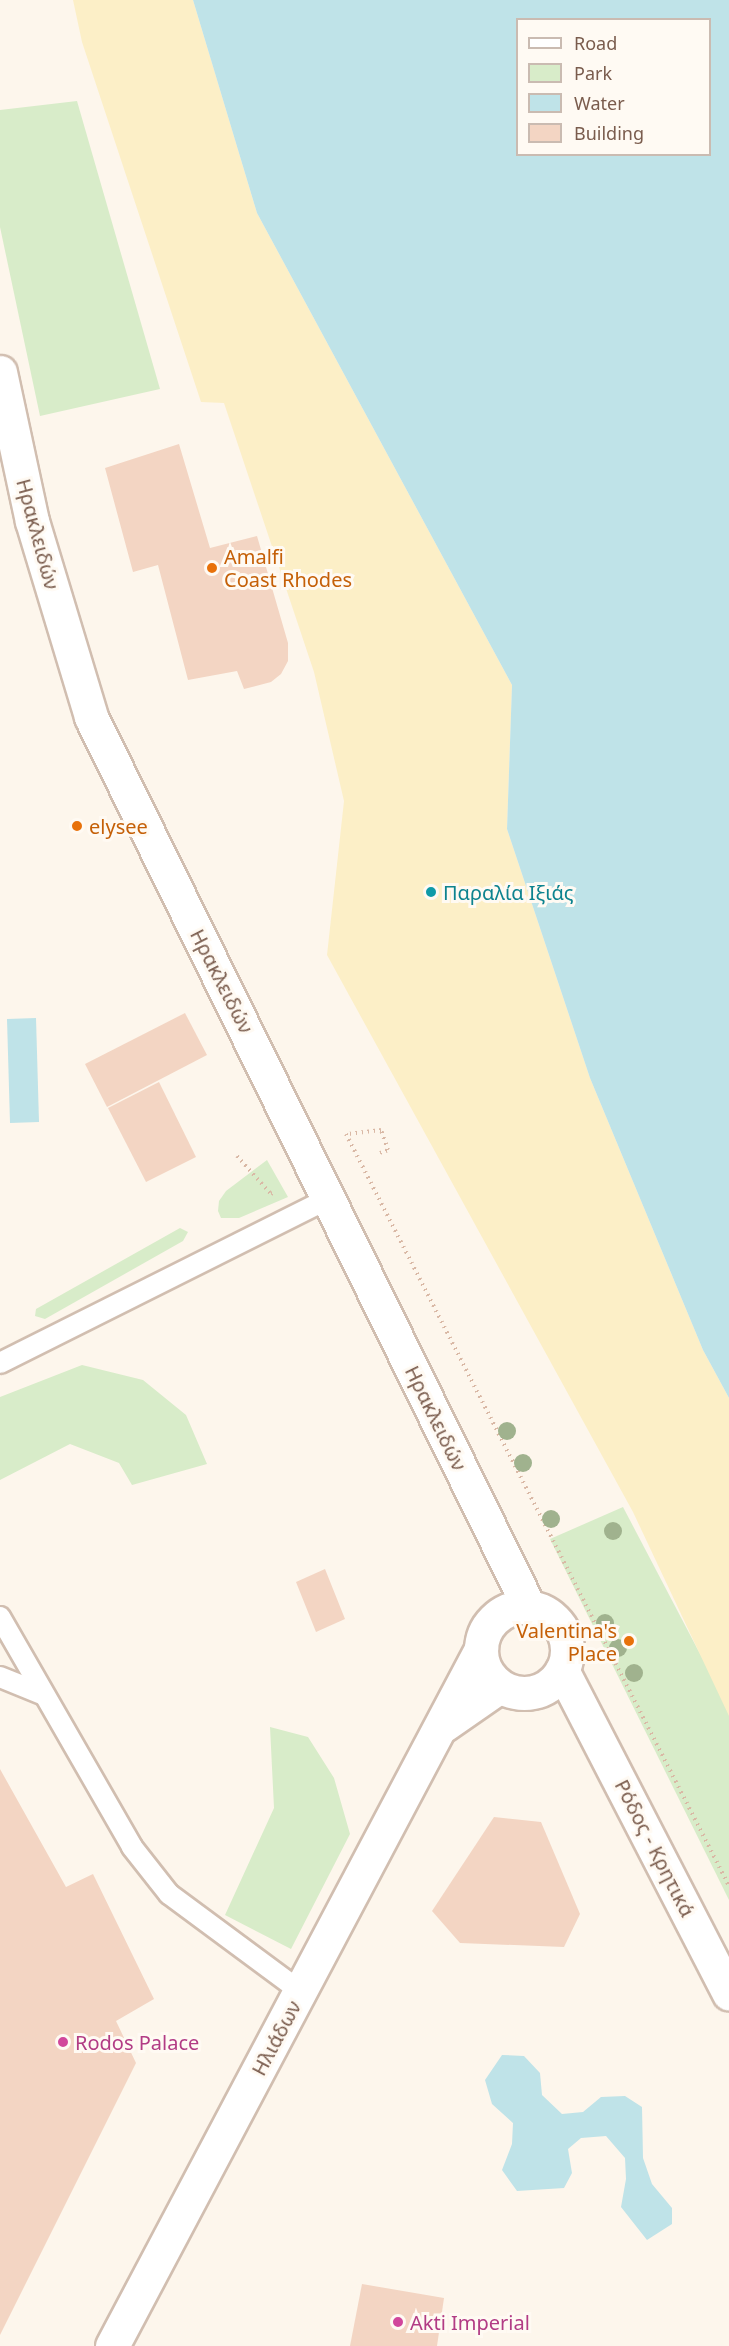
<!DOCTYPE html>
<meta charset="utf-8">
<style>
body{margin:0}
#map{position:relative;width:729px;height:2346px;overflow:hidden;background:#fdf6ec;font-family:"Noto Sans",sans-serif}
div>[style]{position:absolute}
.green>*{inset:0;background:#d8ecc9}
.sand>*{inset:0;background:#fcefc7}
.water>*{inset:0;background:#bfe3e8}
.building>*{inset:0;background:#f3d5c3}
.path>*{height:4px;margin-top:-2px;transform-origin:0;background:repeating-linear-gradient(90deg,#d9b8a5 0 1.5px,transparent 0 6px)}
.roads{filter:drop-shadow(2px 0 #d1beb0) drop-shadow(-2px 0 #d1beb0) drop-shadow(0 2px #d1beb0) drop-shadow(0 -2px #d1beb0)}
.service>*{height:20px;margin:-10px;padding:0 10px;transform-origin:10px;border-radius:10px;background:#fff}
.tertiary>*{height:33px;margin:-16.5px;padding:0 16.5px;transform-origin:16.5px;border-radius:16.5px;background:#fff}
.secondary>*{height:33px;margin:-16.5px;padding:0 16.5px;transform-origin:16.5px;border-radius:16.5px;background:#fff}
.secondary>.ring{margin:-16.5px;padding:0;box-sizing:content-box;background:none;border:33px solid #fff;border-radius:50%}
.trees>*{width:18px;height:18px;margin:-9px;border-radius:50%;background:#a0b28e}
.dots>*{width:16px;height:16px;translate:-50% -50%;box-sizing:border-box;border:3px solid #fffaf3;border-radius:50%}
span{translate:-50% -50%;white-space:nowrap;text-align:center;line-height:1.15;-webkit-text-stroke:6px #fffaf3;paint-order:stroke}
.street-label{font-size:20px;color:#7a5c4d}
.food-label{font-size:20px;color:#c56008}
.left{translate:0 -50%;text-align:left}
.right{translate:-100% -50%;text-align:right}
.culture-label{font-size:20px;color:#0d838f}
.hotel-label{font-size:20px;color:#b23c85}
.legend{position:absolute;left:516px;top:18px;width:195px;height:138px;box-sizing:border-box;background:#fffaf3;border:2px solid #cabbb1;margin:0;padding:8px 10px;list-style:none;font-size:18px;color:#7a5c4d}
.legend li{display:flex;align-items:center;gap:12px;height:30px}
.legend b{width:30px;border:2px solid #cabbb1}
</style>
<div id="map">
<div class="green">
<i style="clip-path:polygon(77px 101px,160px 389px,40px 416px,0 227px,0 110px)"></i>
<i style="clip-path:polygon(267px 1160px,288px 1197px,239px 1218px,221px 1218px,218px 1211px,219px 1201px,226px 1191px)"></i>
<i style="clip-path:polygon(180px 1228px,188px 1232px,183px 1241px,45px 1319px,35px 1316px,36px 1309px)"></i>
<i style="clip-path:polygon(82px 1365px,143px 1380px,186px 1415px,207px 1464px,132px 1485px,119px 1463px,70px 1444px,0 1480px,0 1397px)"></i>
<i style="clip-path:polygon(623px 1507px,729px 1709px,729px 1900px,550px 1539px)"></i>
<i style="clip-path:polygon(270px 1727px,308px 1737px,334px 1778px,350px 1834px,291px 1949px,225px 1915px,274px 1808px)"></i>
</div>
<div class="sand">
<i style="clip-path:polygon(73px 0,193px 0,257px 213px,512px 685px,507px 829px,590px 1078px,703px 1350px,729px 1398px,729px 1716px,633px 1512px,327px 955px,344px 801px,314px 672px,224px 403px,201px 402px,82px 42px)"></i>
</div>
<div class="water">
<i style="clip-path:polygon(evenodd,193px 0,729px 0,729px 1398px,703px 1350px,590px 1078px,507px 829px,512px 685px,257px 213px,193px 0,518px 20px,710px 20px,710px 154px,518px 154px,518px 20px)"></i>
<i style="clip-path:polygon(36px 1018px,39px 1122px,10px 1123px,7px 1019px)"></i>
<i style="clip-path:polygon(502px 2055px,524px 2056px,540px 2073px,542px 2095px,562px 2114px,583px 2112px,601px 2097px,625px 2096px,642px 2107px,643px 2158px,652px 2184px,672px 2208px,672px 2224px,647px 2240px,632px 2221px,621px 2207px,626px 2179px,625px 2158px,606px 2136px,581px 2138px,568px 2149px,572px 2173px,564px 2188px,517px 2191px,502px 2170px,512px 2144px,513px 2123px,492px 2104px,485px 2080px)"></i>
</div>
<div class="building">
<i style="clip-path:polygon(179px 444px,210px 548px,257px 536px,288px 643px,288px 661px,281px 674px,271px 682px,244px 689px,237px 671px,188px 680px,158px 565px,133px 572px,105px 468px)"></i>
<i style="clip-path:polygon(185px 1013px,207px 1055px,107px 1107px,85px 1064px)"></i>
<i style="clip-path:polygon(159px 1082px,196px 1157px,146px 1182px,108px 1108px)"></i>
<i style="clip-path:polygon(325px 1569px,345px 1619px,316px 1632px,296px 1582px)"></i>
<i style="clip-path:polygon(0 1769px,66px 1887px,93px 1874px,154px 1999px,116px 2021px,136px 2063px,0 2335px)"></i>
<i style="clip-path:polygon(494px 1817px,541px 1822px,580px 1914px,564px 1947px,460px 1943px,432px 1911px)"></i>
<i style="clip-path:polygon(362px 2284px,444px 2298px,437px 2346px,350px 2346px)"></i>
</div>
<div class="path">
<i style="left:380px;top:1153px;width:9px;rotate:-21deg"></i>
<i style="left:388px;top:1150px;width:21px;rotate:-109deg"></i>
<i style="left:381px;top:1130px;width:35px;rotate:173deg"></i>
<i style="left:346px;top:1134px;width:844px;rotate:63.01deg"></i>
<i style="left:237px;top:1156px;width:51px;rotate:48.2deg"></i>
<i style="left:271px;top:1194px;width:5px;rotate:-22deg"></i>
</div>
<div class="roads">
<div class="service">
<i style="left:0;top:1363px;width:368px;rotate:-26.6deg"></i>
<i style="left:0;top:1617px;width:265px;rotate:60.1deg"></i>
<i style="left:132px;top:1847px;width:60px;rotate:51.8deg"></i>
<i style="left:169px;top:1894px;width:163px;rotate:36.5deg"></i>
<i style="left:0;top:1677px;width:45px;rotate:22deg"></i>
</div>
<div class="tertiary">
<i style="left:444px;top:1725px;width:68px;rotate:-34.9deg"></i>
<i style="left:112px;top:2346px;width:789px;rotate:-62.1deg"></i>
</div>
<div class="secondary">
<i style="left:0;top:372px;width:152px;rotate:77.9deg"></i>
<i style="left:32px;top:521px;width:205px;rotate:73.2deg"></i>
<i style="left:91px;top:717px;width:992px;rotate:63.8deg"></i>
<i class="ring" style="left:481px;top:1607px;width:53px;height:53px"></i>
<i style="left:562px;top:1670px;width:364px;rotate:62.7deg"></i>
</div>
</div>
<div class="trees">
<i style="left:507px;top:1431px"></i>
<i style="left:523px;top:1463px"></i>
<i style="left:551px;top:1519px"></i>
<i style="left:613px;top:1531px"></i>
<i style="left:605px;top:1623px"></i>
<i style="left:618px;top:1648px"></i>
<i style="left:634px;top:1673px"></i>
</div>
<div class="dots">
<i style="left:212px;top:568px;background:#e8710a"></i>
<i style="left:77px;top:826px;background:#e8710a"></i>
<i style="left:431px;top:892px;background:#0f9aa8"></i>
<i style="left:629px;top:1641px;background:#e8710a"></i>
<i style="left:63px;top:2042px;background:#d1479c"></i>
<i style="left:398px;top:2322px;background:#d1479c"></i>
</div>
<div class="street-label">
<span style="left:38px;top:534px;rotate:75deg">Ηρακλειδών</span>
<span style="left:222px;top:981px;rotate:63deg">Ηρακλειδών</span>
<span style="left:436px;top:1418px;rotate:64deg">Ηρακλειδών</span>
<span style="left:655px;top:1848px;rotate:63deg">Ρόδος - Κρητικά</span>
<span style="left:276px;top:2038px;rotate:-62deg">Ηλιάδων</span>
</div>
<div class="food-label">
<span class="left" style="left:224px;top:568px">Amalfi<br>Coast Rhodes</span>
<span class="left" style="left:89px;top:826px">elysee</span>
<span class="right" style="left:617px;top:1642px">Valentina's<br>Place</span>
</div>
<div class="culture-label">
<span class="left" style="left:443px;top:892px">Παραλία Ιξιάς</span>
</div>
<div class="hotel-label">
<span class="left" style="left:75px;top:2042px">Rodos Palace</span>
<span class="left" style="left:410px;top:2322px">Akti Imperial</span>
</div>
<ul class="legend">
<li><b style="height:8px;background:#fff"></b>Road</li>
<li><b style="height:16px;background:#d8ecc9"></b>Park</li>
<li><b style="height:16px;background:#bfe3e8"></b>Water</li>
<li><b style="height:16px;background:#f3d5c3"></b>Building</li>
</ul>
</div>
